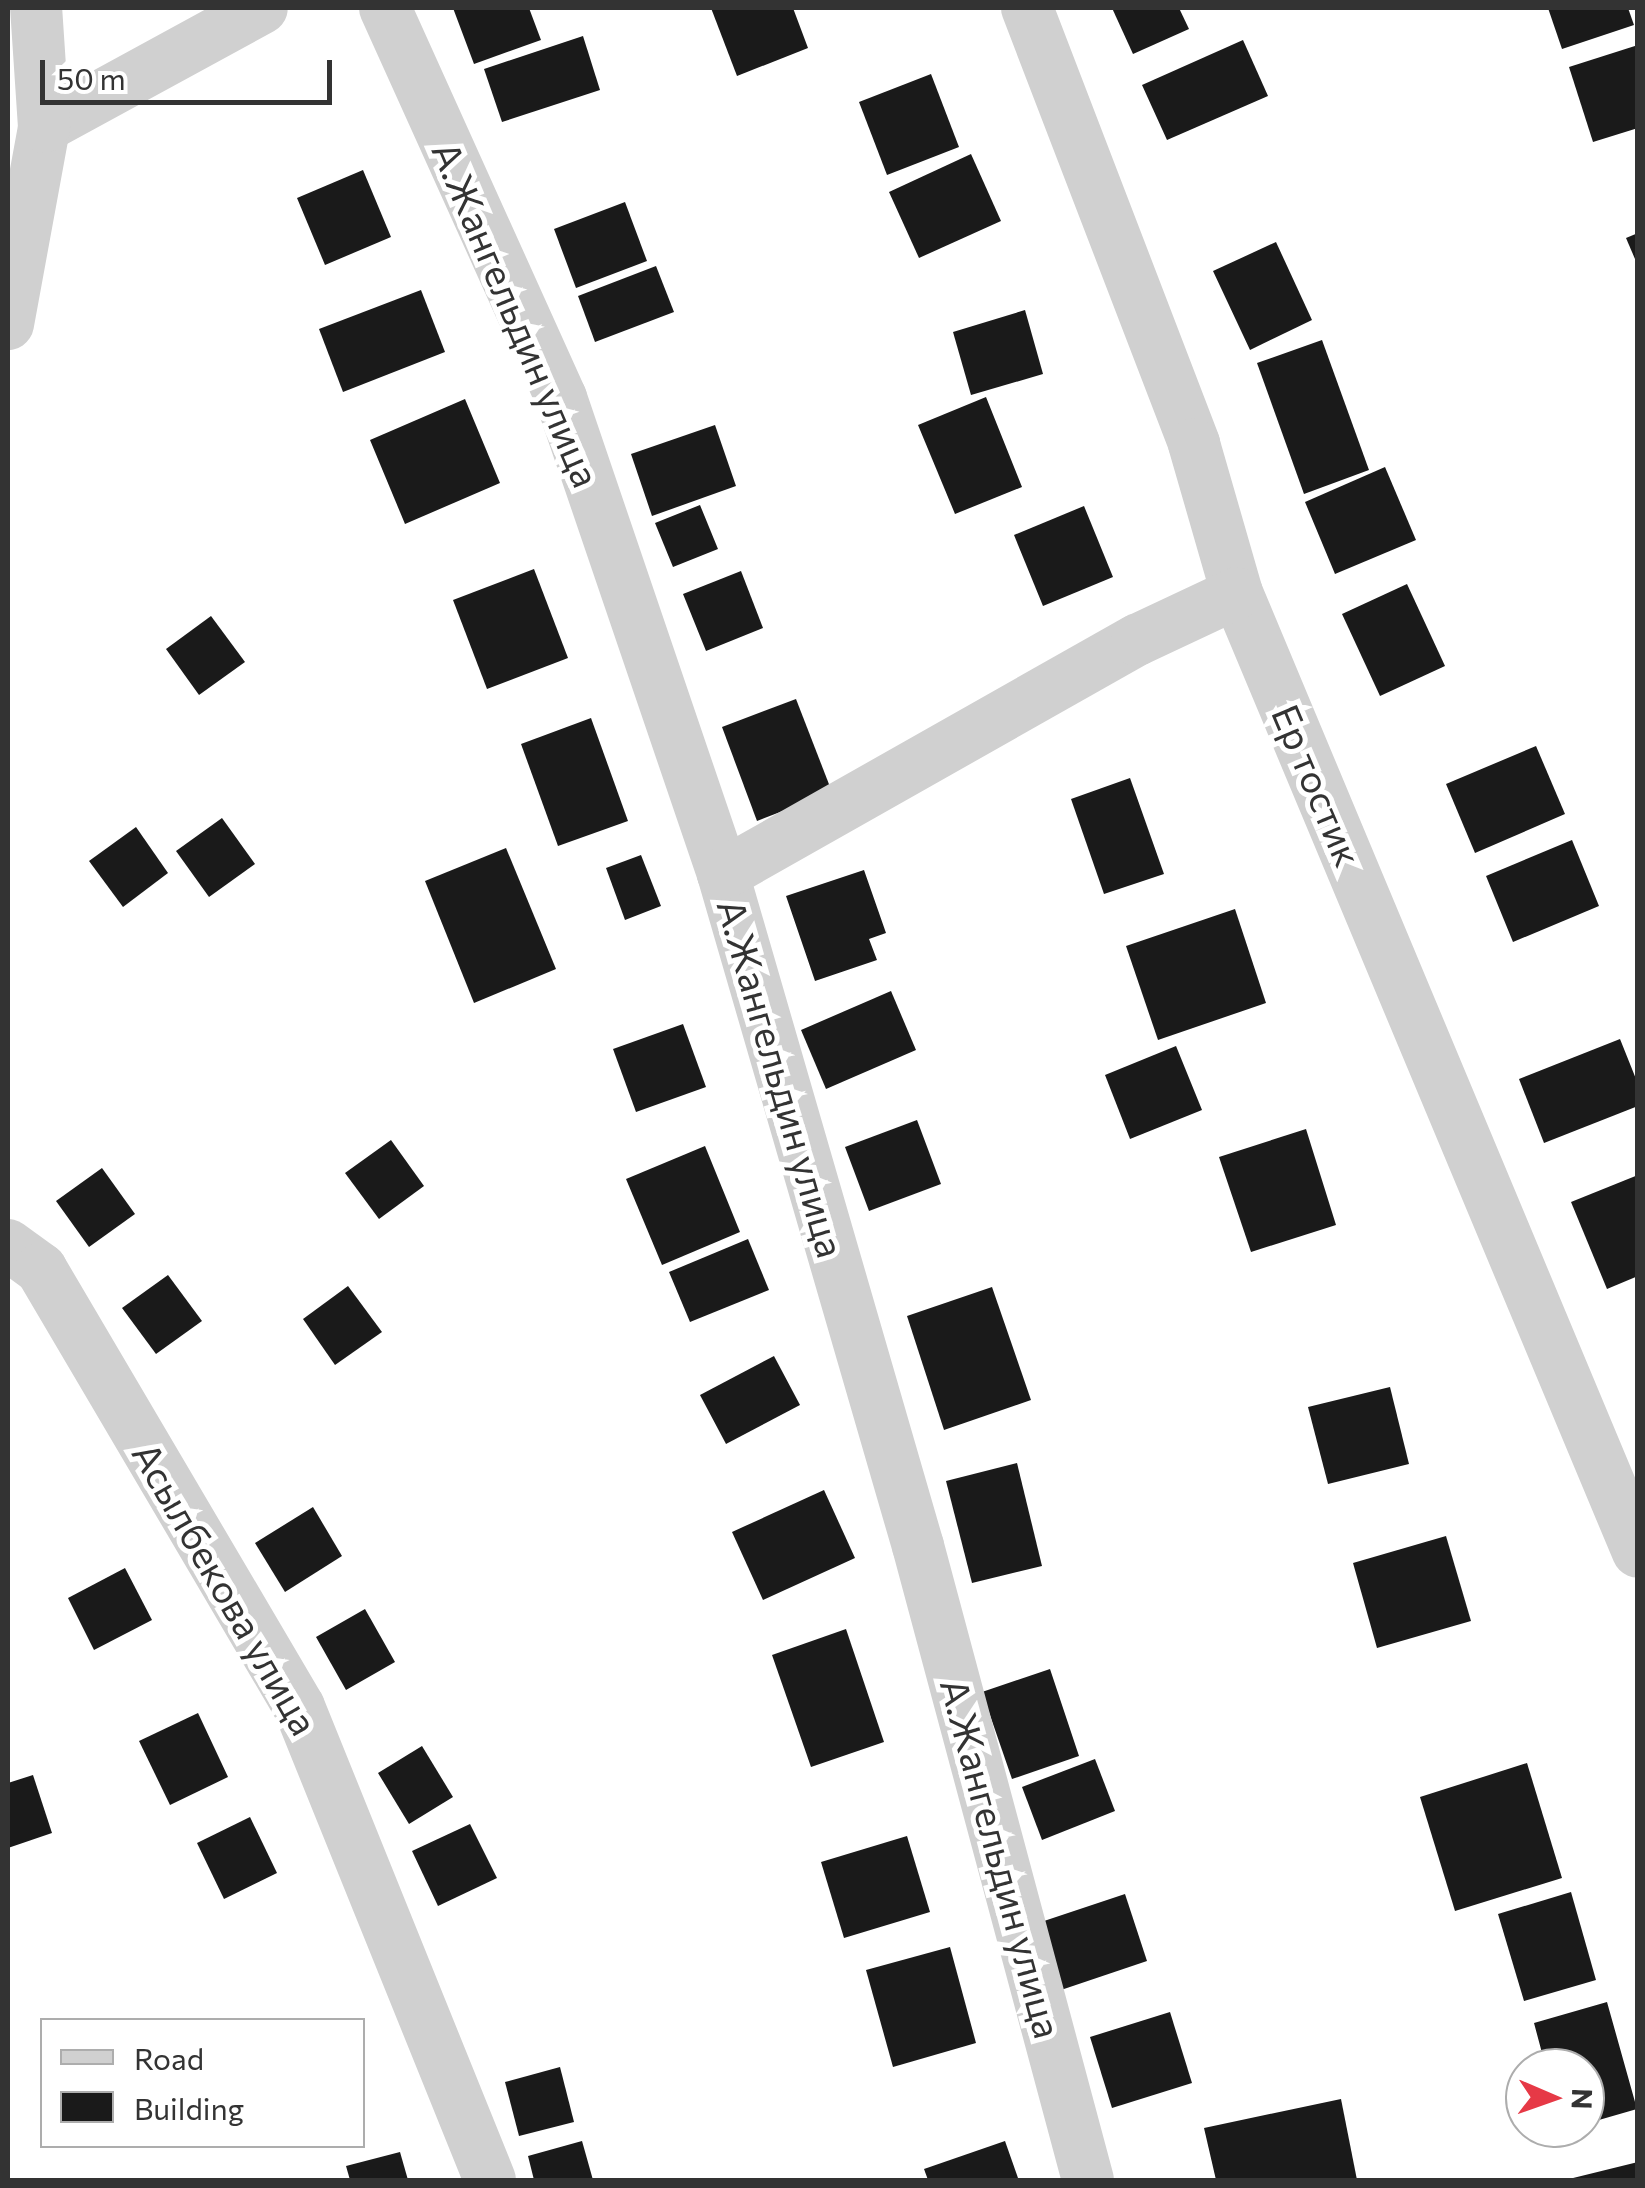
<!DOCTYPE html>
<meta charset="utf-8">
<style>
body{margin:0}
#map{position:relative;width:1645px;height:2188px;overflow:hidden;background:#fff;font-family:Commissioner,sans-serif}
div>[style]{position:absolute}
.building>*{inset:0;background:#1a1a1a}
.minor>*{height:52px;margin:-26px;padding:0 26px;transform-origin:26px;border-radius:26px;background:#d0d0d0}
span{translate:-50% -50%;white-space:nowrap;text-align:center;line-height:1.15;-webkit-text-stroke:10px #fff;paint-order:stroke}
.street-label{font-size:38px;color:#333}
.frame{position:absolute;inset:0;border:10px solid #333;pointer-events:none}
.legend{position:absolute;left:40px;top:2018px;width:325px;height:130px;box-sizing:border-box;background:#fff;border:2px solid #adadad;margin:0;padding:12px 18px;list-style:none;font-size:30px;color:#333}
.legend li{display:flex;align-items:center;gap:20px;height:50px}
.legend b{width:50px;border:2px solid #adadad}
.north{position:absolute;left:1505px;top:2048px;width:100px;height:100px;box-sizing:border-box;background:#fff;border:2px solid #adadad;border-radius:50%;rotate:92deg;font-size:28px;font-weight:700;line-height:40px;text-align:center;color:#333}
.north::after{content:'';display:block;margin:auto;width:35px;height:45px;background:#e63946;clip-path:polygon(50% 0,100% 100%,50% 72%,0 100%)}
.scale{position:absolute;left:40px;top:60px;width:292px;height:45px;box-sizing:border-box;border:5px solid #333;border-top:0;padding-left:12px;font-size:30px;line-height:35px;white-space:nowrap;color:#333;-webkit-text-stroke:8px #fff;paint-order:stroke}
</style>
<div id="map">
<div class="building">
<i style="clip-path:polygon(453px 8px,529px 8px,541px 40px,474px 64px)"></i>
<i style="clip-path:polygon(711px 8px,793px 8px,808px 48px,737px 76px)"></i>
<i style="clip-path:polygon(1112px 8px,1179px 8px,1189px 29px,1133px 54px)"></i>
<i style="clip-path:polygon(1548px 8px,1628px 8px,1634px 25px,1562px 49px)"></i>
<i style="clip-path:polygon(583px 36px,600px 90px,502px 122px,484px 69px)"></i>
<i style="clip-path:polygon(1243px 40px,1268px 96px,1167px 140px,1142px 85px)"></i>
<i style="clip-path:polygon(1638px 45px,1638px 128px,1593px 142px,1569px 67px)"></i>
<i style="clip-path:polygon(931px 74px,959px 147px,887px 175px,859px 102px)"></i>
<i style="clip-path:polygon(971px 154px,1001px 221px,919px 258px,889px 192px)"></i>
<i style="clip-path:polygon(363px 170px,391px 237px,325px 265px,297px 198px)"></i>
<i style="clip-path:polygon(625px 202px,647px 261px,576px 288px,554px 229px)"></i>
<i style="clip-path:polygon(1638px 233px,1638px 266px,1626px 238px)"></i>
<i style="clip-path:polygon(1276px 242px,1312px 320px,1250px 350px,1213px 271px)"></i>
<i style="clip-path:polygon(656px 266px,674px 312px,595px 342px,578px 296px)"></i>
<i style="clip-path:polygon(421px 290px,445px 352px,343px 392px,319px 329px)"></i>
<i style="clip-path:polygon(1025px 310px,1043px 374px,971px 395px,953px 332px)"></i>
<i style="clip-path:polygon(1322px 340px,1369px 470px,1304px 494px,1257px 363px)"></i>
<i style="clip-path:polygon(986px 397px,1022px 487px,955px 514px,918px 425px)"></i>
<i style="clip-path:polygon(465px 399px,500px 483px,405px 524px,370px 440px)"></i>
<i style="clip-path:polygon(715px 425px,736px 486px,652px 516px,631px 454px)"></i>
<i style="clip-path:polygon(1385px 467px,1416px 540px,1335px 574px,1305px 502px)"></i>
<i style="clip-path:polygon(700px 505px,718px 549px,673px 567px,655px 523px)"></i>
<i style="clip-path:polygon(1084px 506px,1113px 577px,1043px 606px,1014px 535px)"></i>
<i style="clip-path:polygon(534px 569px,568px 658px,487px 689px,453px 600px)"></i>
<i style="clip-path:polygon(741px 571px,763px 628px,706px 651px,683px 594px)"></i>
<i style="clip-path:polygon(1407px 584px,1445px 666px,1380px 696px,1342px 614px)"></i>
<i style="clip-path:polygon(211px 616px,245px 662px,199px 695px,166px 649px)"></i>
<i style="clip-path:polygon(796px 699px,832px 792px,757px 821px,722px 727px)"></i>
<i style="clip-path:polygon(591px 718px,628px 821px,558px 846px,521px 744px)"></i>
<i style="clip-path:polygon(1536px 746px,1565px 814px,1475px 853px,1446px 784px)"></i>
<i style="clip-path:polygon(1130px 778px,1164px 874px,1104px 894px,1071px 799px)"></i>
<i style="clip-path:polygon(222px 818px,255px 864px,209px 897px,176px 851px)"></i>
<i style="clip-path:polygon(136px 827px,168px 873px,123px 907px,89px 861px)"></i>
<i style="clip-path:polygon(1572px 840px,1599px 906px,1513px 942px,1486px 876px)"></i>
<i style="clip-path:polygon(506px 848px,556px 969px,474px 1003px,425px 881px)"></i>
<i style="clip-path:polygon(641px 855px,661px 906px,625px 920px,606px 868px)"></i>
<i style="clip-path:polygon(864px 870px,886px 933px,869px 939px,877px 960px,815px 981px,786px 896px)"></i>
<i style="clip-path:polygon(1235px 909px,1266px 1003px,1158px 1040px,1126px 946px)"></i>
<i style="clip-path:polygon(891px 991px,916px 1050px,826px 1089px,801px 1030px)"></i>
<i style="clip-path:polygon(683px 1024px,706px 1087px,636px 1112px,613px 1049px)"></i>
<i style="clip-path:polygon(1620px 1039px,1638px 1084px,1638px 1106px,1544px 1143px,1519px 1079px)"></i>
<i style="clip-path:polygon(1176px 1046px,1202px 1110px,1130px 1139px,1105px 1075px)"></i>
<i style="clip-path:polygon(917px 1120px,941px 1184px,869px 1211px,845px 1147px)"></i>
<i style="clip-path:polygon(1306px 1129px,1336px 1225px,1251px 1252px,1219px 1157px)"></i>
<i style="clip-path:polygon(391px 1140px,424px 1186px,379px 1219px,345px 1173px)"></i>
<i style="clip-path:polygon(705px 1146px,740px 1232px,662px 1265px,626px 1179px)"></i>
<i style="clip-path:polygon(102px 1168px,135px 1214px,89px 1247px,56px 1201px)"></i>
<i style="clip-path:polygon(1638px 1175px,1638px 1276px,1607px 1289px,1571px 1202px)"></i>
<i style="clip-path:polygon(748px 1239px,769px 1290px,690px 1322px,669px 1272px)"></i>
<i style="clip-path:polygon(168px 1275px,202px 1321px,156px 1354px,122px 1308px)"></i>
<i style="clip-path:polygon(348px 1286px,382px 1332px,335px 1365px,303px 1319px)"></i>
<i style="clip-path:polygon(992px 1287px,1031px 1400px,944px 1430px,907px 1316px)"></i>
<i style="clip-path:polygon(774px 1356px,800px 1405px,726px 1444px,700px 1395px)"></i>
<i style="clip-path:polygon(1390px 1387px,1409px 1464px,1328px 1484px,1308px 1407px)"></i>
<i style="clip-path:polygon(1017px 1463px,1042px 1566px,972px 1583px,946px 1481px)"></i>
<i style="clip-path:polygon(824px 1490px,855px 1558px,763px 1600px,732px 1532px)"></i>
<i style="clip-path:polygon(313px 1507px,342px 1556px,285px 1592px,255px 1543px)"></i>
<i style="clip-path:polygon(1446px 1536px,1471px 1621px,1377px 1648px,1353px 1563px)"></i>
<i style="clip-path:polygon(125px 1568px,152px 1620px,94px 1650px,68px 1598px)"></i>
<i style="clip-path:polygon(365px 1609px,395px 1662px,346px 1690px,316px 1637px)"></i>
<i style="clip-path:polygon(846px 1629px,884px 1742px,811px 1767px,772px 1655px)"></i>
<i style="clip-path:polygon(1050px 1669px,1079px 1756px,1012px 1779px,982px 1692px)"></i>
<i style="clip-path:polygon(198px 1713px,228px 1777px,170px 1805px,139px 1741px)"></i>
<i style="clip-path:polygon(422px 1746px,453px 1797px,409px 1824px,378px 1773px)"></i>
<i style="clip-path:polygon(1095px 1759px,1115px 1811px,1042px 1840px,1022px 1787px)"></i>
<i style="clip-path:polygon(1527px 1763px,1562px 1878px,1455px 1911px,1420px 1797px)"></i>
<i style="clip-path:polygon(33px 1775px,52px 1833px,8px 1848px,8px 1783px)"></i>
<i style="clip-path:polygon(250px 1817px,277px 1873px,224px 1899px,197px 1843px)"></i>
<i style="clip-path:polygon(470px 1824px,497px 1878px,438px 1906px,412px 1851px)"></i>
<i style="clip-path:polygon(907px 1836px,930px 1912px,844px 1938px,821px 1862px)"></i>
<i style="clip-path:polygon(1571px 1892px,1596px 1980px,1524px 2001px,1498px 1914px)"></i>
<i style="clip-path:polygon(1125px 1894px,1147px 1961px,1061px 1990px,1038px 1923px)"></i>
<i style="clip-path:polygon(950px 1947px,976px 2043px,893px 2067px,866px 1970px)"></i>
<i style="clip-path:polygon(1607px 2002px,1637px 2109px,1585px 2124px,1585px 2068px,1546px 2068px,1534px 2023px)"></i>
<i style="clip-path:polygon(1170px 2012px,1192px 2083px,1112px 2108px,1090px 2037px)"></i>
<i style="clip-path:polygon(560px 2067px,574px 2122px,519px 2136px,505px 2082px)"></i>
<i style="clip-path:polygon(1341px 2099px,1357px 2180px,1216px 2180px,1204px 2128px)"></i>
<i style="clip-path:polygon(582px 2141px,593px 2180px,534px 2180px,528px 2156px)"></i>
<i style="clip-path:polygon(1005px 2141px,1018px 2178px,928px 2180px,924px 2169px)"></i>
<i style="clip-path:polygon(400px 2152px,408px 2180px,350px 2180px,346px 2166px)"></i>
<i style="clip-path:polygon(1638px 2162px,1638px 2180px,1569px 2180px,1569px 2179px)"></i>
</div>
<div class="minor">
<i style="left:385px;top:8px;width:428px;rotate:65.7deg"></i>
<i style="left:561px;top:398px;width:503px;rotate:71.2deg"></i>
<i style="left:723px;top:874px;width:700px;rotate:73.82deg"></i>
<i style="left:918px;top:1546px;width:656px;rotate:74.99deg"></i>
<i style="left:1027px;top:8px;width:467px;rotate:69deg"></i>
<i style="left:1194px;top:444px;width:155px;rotate:73.9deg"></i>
<i style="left:1237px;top:593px;width:1039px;rotate:67.31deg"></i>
<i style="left:44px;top:127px;width:248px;rotate:-28.6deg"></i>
<i style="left:8px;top:324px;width:200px;rotate:-79.6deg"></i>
<i style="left:44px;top:127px;width:119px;rotate:-93.8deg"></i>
<i style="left:723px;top:874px;width:476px;rotate:-29.5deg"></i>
<i style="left:1137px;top:640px;width:110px;rotate:-25.2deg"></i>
<i style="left:8px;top:1245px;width:41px;rotate:36deg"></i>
<i style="left:41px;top:1269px;width:508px;rotate:59.5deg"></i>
<i style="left:299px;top:1707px;width:510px;rotate:68.01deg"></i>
</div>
<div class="street-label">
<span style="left:517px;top:314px;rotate:67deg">А.Жангельдин улица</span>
<span style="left:1318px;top:785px;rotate:67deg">Ер тостик</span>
<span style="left:782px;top:1078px;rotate:74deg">А.Жангельдин улица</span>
<span style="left:226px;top:1588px;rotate:60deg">Асылбекова улица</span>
<span style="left:1002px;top:1858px;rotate:75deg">А.Жангельдин улица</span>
</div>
<div class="frame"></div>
<ul class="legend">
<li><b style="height:12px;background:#d0d0d0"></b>Road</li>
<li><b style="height:28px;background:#1a1a1a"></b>Building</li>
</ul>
<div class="north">N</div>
<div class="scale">50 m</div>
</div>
